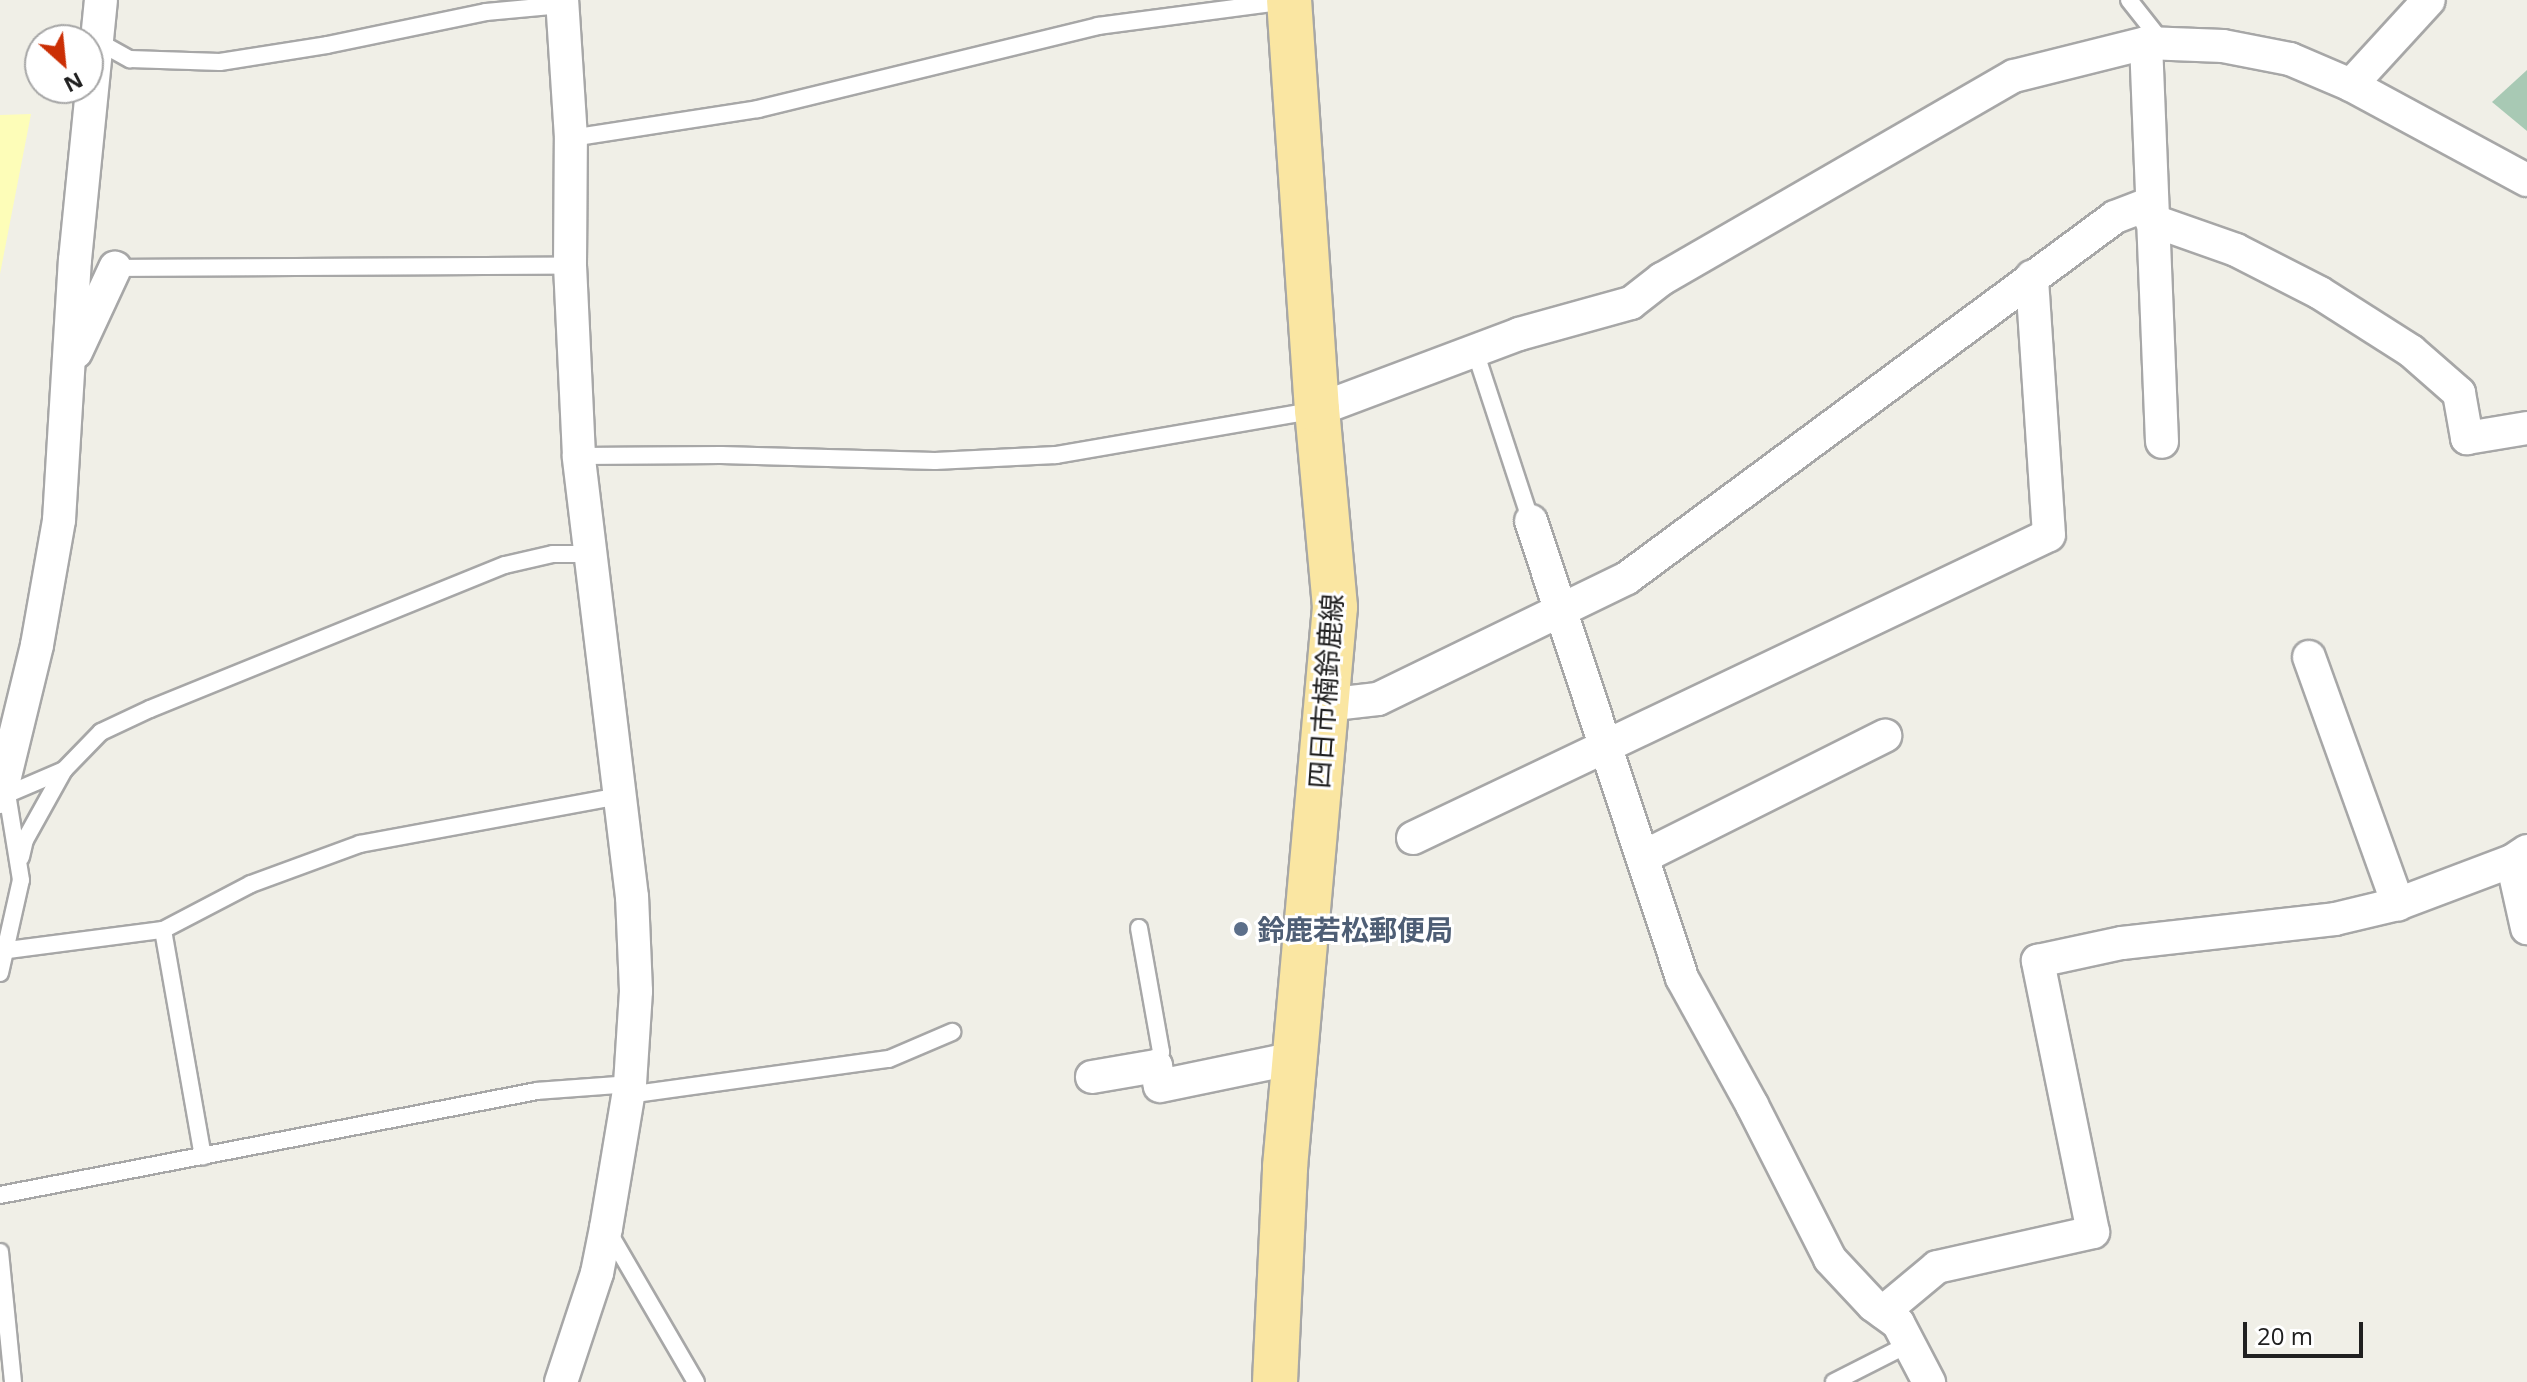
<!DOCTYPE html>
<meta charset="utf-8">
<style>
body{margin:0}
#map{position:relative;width:2527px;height:1382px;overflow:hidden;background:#f0efe7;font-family:"Open Sans","Noto Sans JP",sans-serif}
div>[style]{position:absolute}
.sand>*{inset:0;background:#fdfdb8}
.cemetery>*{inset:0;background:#a8c9b4}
.roads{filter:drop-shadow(2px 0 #a7a7a7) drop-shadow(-2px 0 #a7a7a7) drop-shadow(0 2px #a7a7a7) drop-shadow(0 -2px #a7a7a7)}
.lane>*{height:16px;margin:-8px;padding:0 8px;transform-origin:8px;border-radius:8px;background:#fff}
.street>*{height:32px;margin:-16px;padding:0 16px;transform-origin:16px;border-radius:16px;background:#fff}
.primary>*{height:44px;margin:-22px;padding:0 22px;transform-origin:22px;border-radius:22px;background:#fae6a2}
.dots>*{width:22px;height:22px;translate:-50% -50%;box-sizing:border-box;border:4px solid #fff;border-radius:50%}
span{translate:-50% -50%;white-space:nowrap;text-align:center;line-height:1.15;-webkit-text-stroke:6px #fff;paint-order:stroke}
.street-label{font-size:28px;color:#202020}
.service-label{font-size:28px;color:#4e5e75;font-weight:700}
.left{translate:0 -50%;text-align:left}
.north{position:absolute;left:24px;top:24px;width:80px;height:80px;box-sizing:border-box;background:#fff;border:2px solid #a6a6a6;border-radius:50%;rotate:153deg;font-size:22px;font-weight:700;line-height:32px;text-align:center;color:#202020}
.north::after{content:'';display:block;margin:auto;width:28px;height:36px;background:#cb2f05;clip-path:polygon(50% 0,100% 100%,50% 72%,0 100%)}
.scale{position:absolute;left:2243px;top:1322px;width:120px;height:36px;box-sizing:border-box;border:4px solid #202020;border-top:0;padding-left:10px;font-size:24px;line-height:28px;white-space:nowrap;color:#202020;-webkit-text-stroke:6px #fff;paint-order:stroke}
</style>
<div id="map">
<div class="sand">
<i style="clip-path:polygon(31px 114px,0 274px,0 115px)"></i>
</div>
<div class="cemetery">
<i style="clip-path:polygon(2527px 70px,2527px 131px,2492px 102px)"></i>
</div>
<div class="roads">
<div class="lane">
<i style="left:2129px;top:0;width:55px;rotate:51.7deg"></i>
<i style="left:97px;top:41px;width:38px;rotate:29deg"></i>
<i style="left:130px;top:59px;width:90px;rotate:1.9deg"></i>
<i style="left:220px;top:62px;width:108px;rotate:-9deg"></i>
<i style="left:327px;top:45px;width:162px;rotate:-11.7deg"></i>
<i style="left:486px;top:12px;width:76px;rotate:-5.3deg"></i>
<i style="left:571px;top:138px;width:189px;rotate:-8.8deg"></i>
<i style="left:758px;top:109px;width:350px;rotate:-13.7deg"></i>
<i style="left:1098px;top:26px;width:192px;rotate:-7.5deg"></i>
<i style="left:115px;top:268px;width:455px;rotate:-0.3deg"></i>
<i style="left:1475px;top:351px;width:179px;rotate:71.8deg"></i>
<i style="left:579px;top:456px;width:142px;rotate:-0.4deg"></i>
<i style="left:721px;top:455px;width:214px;rotate:1.6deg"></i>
<i style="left:935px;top:461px;width:121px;rotate:-2.8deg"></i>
<i style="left:1056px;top:455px;width:265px;rotate:-9.8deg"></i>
<i style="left:1px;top:797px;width:69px;rotate:-23.2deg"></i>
<i style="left:64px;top:770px;width:53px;rotate:-45.8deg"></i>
<i style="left:101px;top:732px;width:54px;rotate:-25.1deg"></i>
<i style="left:150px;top:709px;width:383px;rotate:-22.1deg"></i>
<i style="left:505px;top:565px;width:49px;rotate:-12.9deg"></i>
<i style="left:553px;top:554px;width:36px"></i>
<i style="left:21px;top:857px;width:17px;rotate:-77deg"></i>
<i style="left:25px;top:840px;width:80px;rotate:-60.9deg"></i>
<i style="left:1139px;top:928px;width:126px;rotate:79.9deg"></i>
<i style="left:1161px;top:1052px;width:15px;rotate:110deg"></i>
<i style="left:163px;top:930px;width:230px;rotate:80deg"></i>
<i style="left:8px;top:950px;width:156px;rotate:-7.4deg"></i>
<i style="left:163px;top:930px;width:99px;rotate:-27.6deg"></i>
<i style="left:251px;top:884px;width:116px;rotate:-20.2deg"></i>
<i style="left:360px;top:844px;width:262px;rotate:-10.5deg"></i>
<i style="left:0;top:973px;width:95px;rotate:-77.3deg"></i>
<i style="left:21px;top:880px;width:87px;rotate:-99.2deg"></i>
<i style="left:628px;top:1095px;width:263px;rotate:-7.9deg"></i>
<i style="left:889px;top:1059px;width:69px;rotate:-23.2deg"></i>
<i style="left:0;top:1195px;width:547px;rotate:-10.96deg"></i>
<i style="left:537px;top:1091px;width:93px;rotate:-4.3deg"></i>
<i style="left:608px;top:1231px;width:175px;rotate:59.8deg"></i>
<i style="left:0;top:1252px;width:131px;rotate:84.3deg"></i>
<i style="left:1834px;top:1382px;width:84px;rotate:-26.9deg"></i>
</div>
<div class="street">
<i style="left:2146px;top:43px;width:399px;rotate:87.7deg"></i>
<i style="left:2351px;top:85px;width:115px;rotate:-47.5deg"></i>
<i style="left:2151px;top:220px;width:90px;rotate:19.4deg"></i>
<i style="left:2236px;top:250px;width:94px;rotate:27.1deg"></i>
<i style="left:2320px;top:293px;width:108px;rotate:32.5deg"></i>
<i style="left:2411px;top:351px;width:64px;rotate:41.2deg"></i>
<i style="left:2459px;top:393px;width:46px;rotate:79.9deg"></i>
<i style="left:2467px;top:438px;width:61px;rotate:-9.5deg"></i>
<i style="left:76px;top:352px;width:93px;rotate:-65.1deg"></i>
<i style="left:1317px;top:410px;width:216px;rotate:-20.6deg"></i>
<i style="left:1519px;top:334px;width:116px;rotate:-15.5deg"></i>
<i style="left:1631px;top:303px;width:39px;rotate:-38deg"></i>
<i style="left:1662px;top:279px;width:406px;rotate:-30deg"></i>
<i style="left:2014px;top:76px;width:136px;rotate:-14deg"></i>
<i style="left:2146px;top:43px;width:77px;rotate:2.2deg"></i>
<i style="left:2223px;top:46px;width:68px;rotate:11deg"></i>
<i style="left:2290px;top:59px;width:66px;rotate:23.1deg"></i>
<i style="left:2351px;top:85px;width:200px;rotate:28.4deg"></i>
<i style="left:1531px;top:521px;width:481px;rotate:71.7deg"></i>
<i style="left:1682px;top:978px;width:145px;rotate:61.1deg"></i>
<i style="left:1752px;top:1105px;width:173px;rotate:63.1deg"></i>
<i style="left:1830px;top:1259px;width:63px;rotate:46.9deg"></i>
<i style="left:1873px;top:1305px;width:31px;rotate:36deg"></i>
<i style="left:1898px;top:1323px;width:67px;rotate:62.3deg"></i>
<i style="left:2309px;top:657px;width:263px;rotate:70.2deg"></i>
<i style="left:1325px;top:705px;width:53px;rotate:-6.5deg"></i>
<i style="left:1378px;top:699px;width:277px;rotate:-25.9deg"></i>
<i style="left:1627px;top:578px;width:607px;rotate:-36.49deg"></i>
<i style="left:2115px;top:217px;width:39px;rotate:-21deg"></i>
<i style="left:0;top:797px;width:156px;rotate:-76.3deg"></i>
<i style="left:37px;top:645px;width:127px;rotate:-80deg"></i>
<i style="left:59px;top:520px;width:260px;rotate:-86.5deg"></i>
<i style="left:75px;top:260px;width:261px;rotate:-84.3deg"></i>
<i style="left:1413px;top:838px;width:704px;rotate:-25.47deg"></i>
<i style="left:2049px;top:535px;width:259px;rotate:-93.8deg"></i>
<i style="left:2527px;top:851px;width:18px;rotate:146deg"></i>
<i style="left:2512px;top:861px;width:69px;rotate:77.4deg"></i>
<i style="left:1643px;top:857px;width:271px;rotate:-26.6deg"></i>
<i style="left:1092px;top:1077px;width:65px;rotate:-9.8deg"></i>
<i style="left:1156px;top:1066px;width:20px;rotate:79deg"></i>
<i style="left:1160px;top:1086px;width:138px;rotate:-11.7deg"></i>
<i style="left:1883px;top:1312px;width:70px;rotate:-39.8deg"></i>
<i style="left:1937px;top:1267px;width:160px;rotate:-12.6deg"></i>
<i style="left:2093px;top:1232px;width:277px;rotate:-101.5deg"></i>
<i style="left:2038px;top:961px;width:86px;rotate:-12.1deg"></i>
<i style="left:2122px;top:943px;width:214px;rotate:-6.4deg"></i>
<i style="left:2335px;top:919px;width:65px;rotate:-13.4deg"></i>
<i style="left:2398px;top:904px;width:122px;rotate:-20.7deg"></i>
<i style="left:561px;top:1382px;width:115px;rotate:-71.7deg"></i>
<i style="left:597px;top:1273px;width:46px;rotate:-78.7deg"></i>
<i style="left:606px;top:1228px;width:146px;rotate:-80.5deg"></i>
<i style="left:630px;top:1084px;width:93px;rotate:-86.3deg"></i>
<i style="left:636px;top:991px;width:94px;rotate:-92.4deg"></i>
<i style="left:632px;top:897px;width:444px;rotate:-96.9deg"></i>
<i style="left:579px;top:456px;width:190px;rotate:-92.7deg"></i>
<i style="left:570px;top:266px;width:128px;rotate:-89.6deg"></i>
<i style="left:571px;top:138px;width:138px;rotate:-93.7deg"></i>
</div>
<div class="primary">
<i style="left:1275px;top:1382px;width:215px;rotate:-87.3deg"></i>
<i style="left:1285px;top:1167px;width:562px;rotate:-84.9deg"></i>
<i style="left:1335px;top:607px;width:198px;rotate:-95.2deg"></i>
<i style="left:1317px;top:410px;width:411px;rotate:-93.9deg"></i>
</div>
</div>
<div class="dots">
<i style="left:1241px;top:929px;background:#5c6f8a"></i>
</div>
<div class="street-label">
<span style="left:1325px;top:691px;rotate:-86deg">四日市楠鈴鹿線</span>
</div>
<div class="service-label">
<span class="left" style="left:1257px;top:929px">鈴鹿若松郵便局</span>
</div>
<div class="north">N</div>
<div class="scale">20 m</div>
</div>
